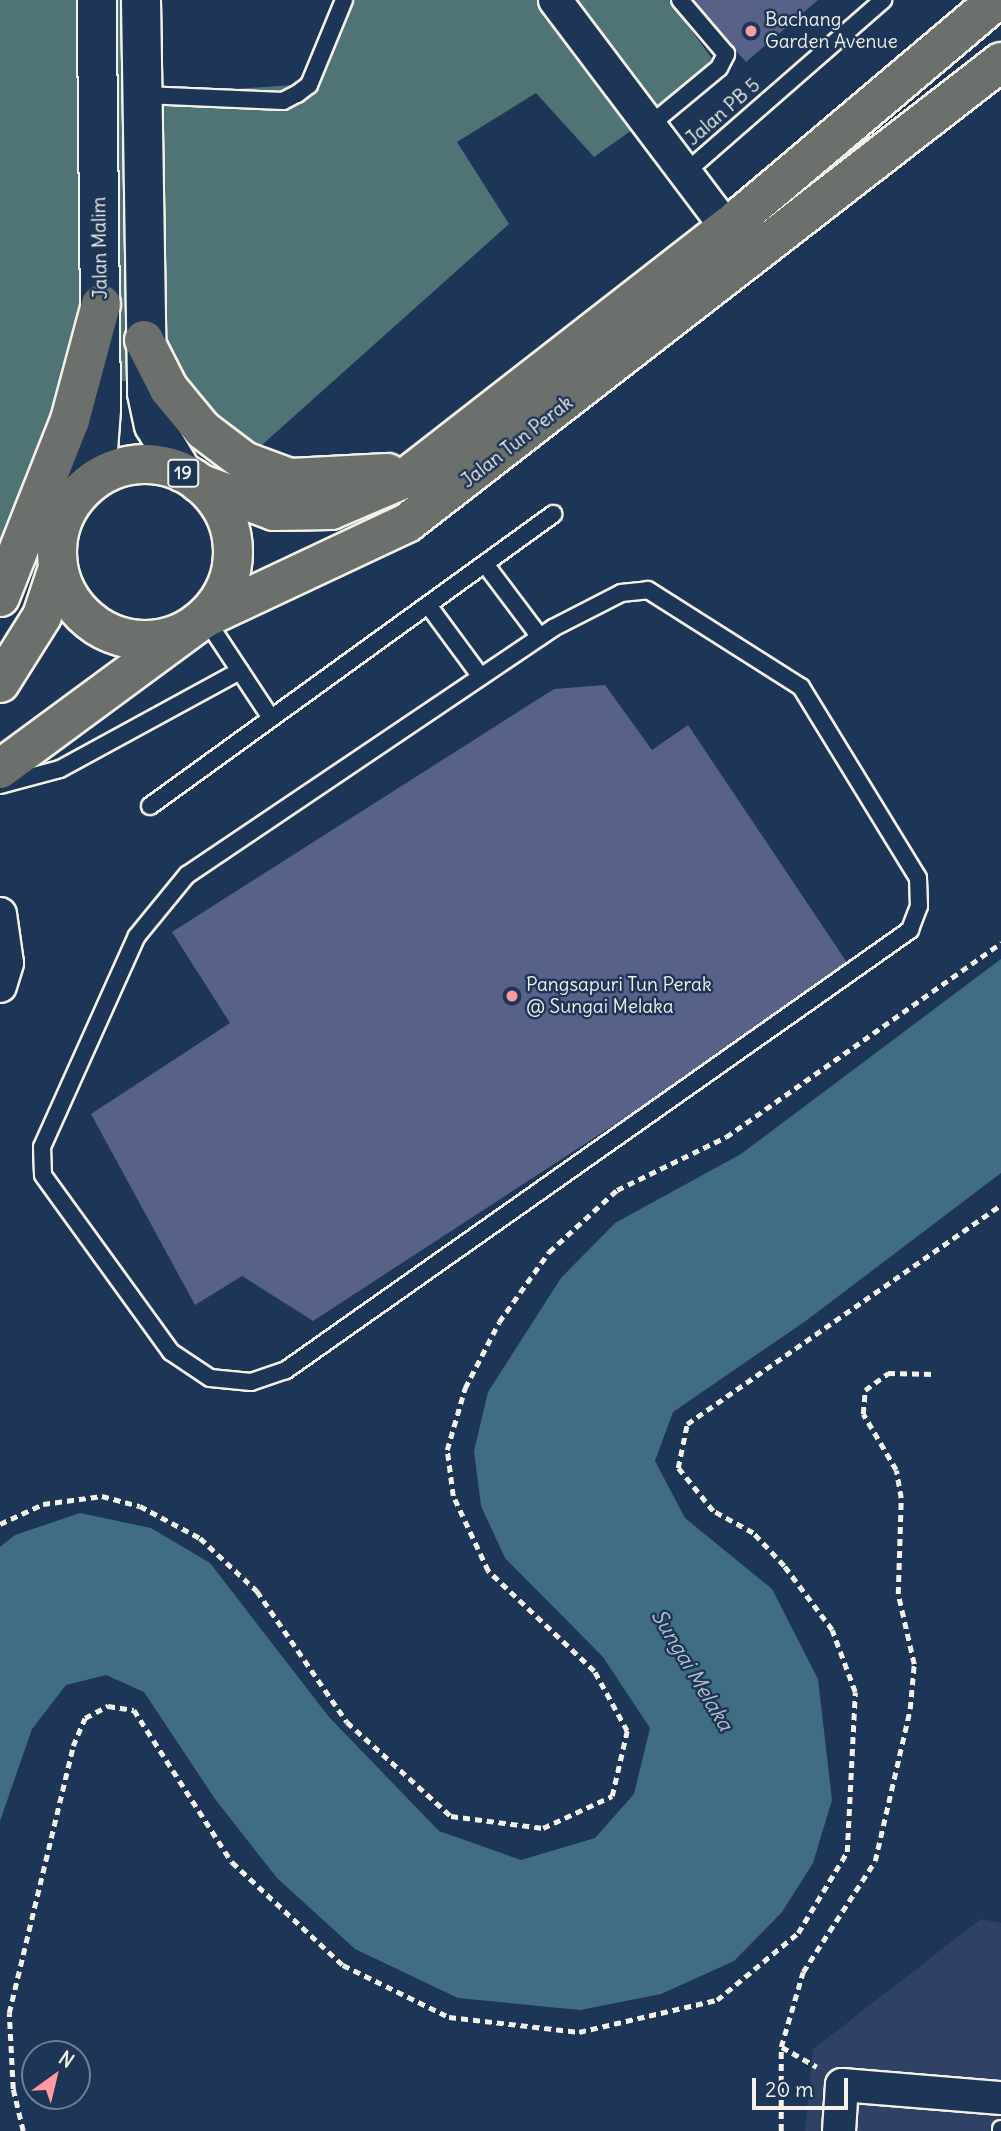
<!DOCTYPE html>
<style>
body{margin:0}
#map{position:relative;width:1001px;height:2131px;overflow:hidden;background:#1d3557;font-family:Delius,sans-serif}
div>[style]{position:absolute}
.built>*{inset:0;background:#2f4266}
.green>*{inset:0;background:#507476}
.water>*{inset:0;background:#406c84}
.building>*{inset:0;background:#586188}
.path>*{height:4.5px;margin-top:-2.25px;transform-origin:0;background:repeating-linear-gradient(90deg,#f4f1e8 0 7px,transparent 0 12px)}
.roads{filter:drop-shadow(2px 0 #f4f1e8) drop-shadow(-2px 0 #f4f1e8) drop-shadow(0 2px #f4f1e8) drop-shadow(0 -2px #f4f1e8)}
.lane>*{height:16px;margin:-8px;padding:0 8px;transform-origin:8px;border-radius:8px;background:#1d3557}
.street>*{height:32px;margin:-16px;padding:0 16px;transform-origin:16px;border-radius:16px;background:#1d3557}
.secondary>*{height:38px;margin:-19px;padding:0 19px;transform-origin:19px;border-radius:19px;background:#1d3557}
.primary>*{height:38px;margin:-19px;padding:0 19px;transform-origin:19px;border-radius:19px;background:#6b706d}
.primary>.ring{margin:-19px;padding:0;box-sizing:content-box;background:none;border:38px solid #6b706d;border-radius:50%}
.dots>*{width:19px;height:19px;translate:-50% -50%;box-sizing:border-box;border:4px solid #1d3557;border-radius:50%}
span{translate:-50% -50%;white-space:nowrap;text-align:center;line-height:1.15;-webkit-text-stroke:5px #1d3557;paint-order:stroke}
.shield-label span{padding:2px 5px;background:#1d3557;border:2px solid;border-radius:5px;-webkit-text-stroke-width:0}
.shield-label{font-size:18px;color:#f4f1e8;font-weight:700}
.poi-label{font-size:19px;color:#f4f1e8}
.left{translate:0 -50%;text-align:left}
.street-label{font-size:19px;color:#f4f1e8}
.water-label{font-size:21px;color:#b5c2c5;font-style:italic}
.north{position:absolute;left:21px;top:2040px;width:70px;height:70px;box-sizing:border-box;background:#1d3557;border:2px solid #738091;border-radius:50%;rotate:34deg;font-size:19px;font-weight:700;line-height:28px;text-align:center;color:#f4f1e8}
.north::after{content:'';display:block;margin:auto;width:24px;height:32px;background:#ff9aa2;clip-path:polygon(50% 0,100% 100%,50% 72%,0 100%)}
.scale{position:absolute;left:752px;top:2078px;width:96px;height:32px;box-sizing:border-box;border:4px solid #f4f1e8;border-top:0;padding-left:9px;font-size:21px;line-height:24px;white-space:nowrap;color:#f4f1e8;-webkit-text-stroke:5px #1d3557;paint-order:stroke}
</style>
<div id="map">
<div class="built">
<i style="clip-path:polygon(981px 1919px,1001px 1923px,1001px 2131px,805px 2131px,813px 2049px)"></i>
</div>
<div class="green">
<i style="clip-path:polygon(0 0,141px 0,145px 95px,309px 84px,346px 0,669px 0,719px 68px,594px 157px,536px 93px,457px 142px,509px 224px,244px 461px,169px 389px,101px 377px,0 541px)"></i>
</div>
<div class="water">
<i style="clip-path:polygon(1001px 959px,1001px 1173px,807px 1320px,673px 1412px,655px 1461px,685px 1518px,772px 1589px,818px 1679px,832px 1800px,813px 1863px,782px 1912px,734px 1961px,661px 1994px,580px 2010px,458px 1998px,355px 1949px,277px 1878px,215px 1799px,144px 1692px,106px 1675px,66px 1685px,32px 1729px,0 1821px,0 1547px,15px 1535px,80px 1513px,151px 1528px,210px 1563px,329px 1717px,439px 1831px,521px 1860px,595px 1838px,634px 1794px,650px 1728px,603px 1657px,505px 1558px,481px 1506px,474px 1451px,488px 1392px,561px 1278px,615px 1223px,741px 1154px)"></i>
</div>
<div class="building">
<i style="clip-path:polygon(691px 0,818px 0,746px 62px)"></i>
<i style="clip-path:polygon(605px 685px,652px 750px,688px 725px,852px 970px,313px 1321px,242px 1276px,195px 1305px,91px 1114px,230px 1023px,172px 932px,554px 689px)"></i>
</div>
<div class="path">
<i style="left:0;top:1524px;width:47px;rotate:-24.9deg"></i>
<i style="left:43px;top:1504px;width:60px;rotate:-7.7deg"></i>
<i style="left:102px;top:1496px;width:39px;rotate:15deg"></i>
<i style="left:140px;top:1506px;width:68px;rotate:28.1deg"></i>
<i style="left:200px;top:1538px;width:78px;rotate:42.9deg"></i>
<i style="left:257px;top:1591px;width:159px;rotate:55.5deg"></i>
<i style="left:347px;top:1722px;width:140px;rotate:42.1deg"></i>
<i style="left:451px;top:1816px;width:93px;rotate:7.4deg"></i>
<i style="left:543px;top:1828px;width:76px;rotate:-24.9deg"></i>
<i style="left:612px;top:1796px;width:67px;rotate:-77deg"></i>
<i style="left:627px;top:1731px;width:68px;rotate:-118.8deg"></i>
<i style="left:594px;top:1671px;width:146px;rotate:-136.7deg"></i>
<i style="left:488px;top:1571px;width:83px;rotate:-115deg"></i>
<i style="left:453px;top:1496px;width:46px;rotate:-97.4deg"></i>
<i style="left:447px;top:1450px;width:65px;rotate:-73.8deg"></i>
<i style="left:465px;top:1388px;width:74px;rotate:-62.7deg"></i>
<i style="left:499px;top:1322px;width:86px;rotate:-54.5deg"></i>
<i style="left:549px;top:1252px;width:92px;rotate:-42.4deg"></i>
<i style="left:617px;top:1190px;width:121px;rotate:-25.9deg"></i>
<i style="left:726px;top:1137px;width:337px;rotate:-35.2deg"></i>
<i style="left:782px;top:2047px;width:40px;rotate:29.7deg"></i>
<i style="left:23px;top:2131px;width:43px;rotate:-103.4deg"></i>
<i style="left:13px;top:2089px;width:76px;rotate:-93deg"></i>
<i style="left:9px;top:2013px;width:275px;rotate:-76.5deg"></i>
<i style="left:73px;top:1746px;width:30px;rotate:-67deg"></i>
<i style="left:85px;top:1718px;width:26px;rotate:-28deg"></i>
<i style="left:108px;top:1706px;width:26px;rotate:9deg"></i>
<i style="left:134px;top:1710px;width:181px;rotate:57.2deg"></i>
<i style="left:232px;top:1862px;width:151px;rotate:42.9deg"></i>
<i style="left:343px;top:1965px;width:118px;rotate:26.1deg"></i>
<i style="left:449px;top:2017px;width:131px;rotate:6.6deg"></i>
<i style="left:579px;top:2032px;width:142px;rotate:-13.1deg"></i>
<i style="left:717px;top:2000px;width:105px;rotate:-39.6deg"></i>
<i style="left:798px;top:1933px;width:95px;rotate:-58.8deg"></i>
<i style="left:847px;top:1852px;width:160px;rotate:-87.1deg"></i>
<i style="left:855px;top:1692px;width:66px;rotate:-110.4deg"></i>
<i style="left:832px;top:1630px;width:80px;rotate:-126.9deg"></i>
<i style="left:784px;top:1566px;width:45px;rotate:-133.2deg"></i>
<i style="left:753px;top:1533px;width:46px;rotate:-151.2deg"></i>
<i style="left:713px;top:1511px;width:55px;rotate:-129.1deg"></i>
<i style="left:678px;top:1468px;width:45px;rotate:-78.4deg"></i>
<i style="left:687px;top:1424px;width:383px;rotate:-34.9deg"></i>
<i style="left:781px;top:2131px;width:84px;rotate:-90deg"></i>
<i style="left:781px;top:2047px;width:78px;rotate:-73.7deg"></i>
<i style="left:803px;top:1972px;width:132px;rotate:-57deg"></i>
<i style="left:875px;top:1861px;width:156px;rotate:-77deg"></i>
<i style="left:910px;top:1709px;width:45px;rotate:-84.9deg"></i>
<i style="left:914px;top:1664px;width:72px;rotate:-102.9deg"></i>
<i style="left:898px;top:1594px;width:96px;rotate:-88.2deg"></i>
<i style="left:901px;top:1498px;width:28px;rotate:-100deg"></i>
<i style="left:896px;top:1470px;width:65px;rotate:-120.5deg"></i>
<i style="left:863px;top:1414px;width:24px;rotate:-85deg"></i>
<i style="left:865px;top:1390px;width:29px;rotate:-36deg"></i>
<i style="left:888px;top:1373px;width:48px;rotate:1.2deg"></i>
</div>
<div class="roads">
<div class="lane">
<i style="left:144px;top:95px;width:139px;rotate:2.5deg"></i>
<i style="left:283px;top:101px;width:16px;rotate:-27deg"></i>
<i style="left:297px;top:94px;width:15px;rotate:-37deg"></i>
<i style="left:309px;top:85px;width:92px;rotate:-67.6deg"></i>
<i style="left:650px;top:125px;width:89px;rotate:-39.6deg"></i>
<i style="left:719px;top:68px;width:16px;rotate:-63deg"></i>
<i style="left:726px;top:54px;width:71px;rotate:-130.4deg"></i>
<i style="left:686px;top:172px;width:262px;rotate:-41.1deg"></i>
<i style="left:485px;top:564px;width:91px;rotate:53deg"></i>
<i style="left:648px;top:590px;width:181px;rotate:32.4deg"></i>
<i style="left:801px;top:687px;width:224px;rotate:58.5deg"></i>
<i style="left:918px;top:878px;width:28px;rotate:88deg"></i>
<i style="left:919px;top:906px;width:26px;rotate:111deg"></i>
<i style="left:910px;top:930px;width:764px;rotate:144.81deg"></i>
<i style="left:286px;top:1370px;width:37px;rotate:161deg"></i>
<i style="left:251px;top:1382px;width:41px;rotate:-174.4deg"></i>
<i style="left:210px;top:1378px;width:47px;rotate:-146.3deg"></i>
<i style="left:171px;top:1352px;width:218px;rotate:-125.9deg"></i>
<i style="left:43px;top:1175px;width:28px;rotate:-92deg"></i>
<i style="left:42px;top:1147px;width:231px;rotate:-65.8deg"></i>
<i style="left:137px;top:936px;width:79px;rotate:-50.7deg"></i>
<i style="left:187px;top:875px;width:442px;rotate:-34deg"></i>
<i style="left:553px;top:628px;width:76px;rotate:-27.2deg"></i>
<i style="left:621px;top:593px;width:27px;rotate:-6deg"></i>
<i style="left:428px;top:605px;width:89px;rotate:53.6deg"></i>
<i style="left:205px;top:618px;width:120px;rotate:56.6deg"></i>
<i style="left:0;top:785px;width:62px;rotate:-14.9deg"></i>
<i style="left:60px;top:769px;width:205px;rotate:-28.6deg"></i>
<i style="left:150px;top:806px;width:498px;rotate:-35.9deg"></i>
<i style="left:1001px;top:2131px;width:2px;rotate:-90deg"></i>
</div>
<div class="street">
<i style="left:555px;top:0;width:286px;rotate:53deg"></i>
<i style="left:0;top:914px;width:49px;rotate:81.9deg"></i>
<i style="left:7px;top:963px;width:24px;rotate:107deg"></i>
<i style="left:839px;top:2131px;width:46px;rotate:-86.3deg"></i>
<i style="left:842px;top:2085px;width:160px;rotate:4.7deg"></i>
</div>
<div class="secondary">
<i style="left:141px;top:0;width:393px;rotate:89.1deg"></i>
<i style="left:147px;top:393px;width:33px;rotate:78deg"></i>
<i style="left:154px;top:425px;width:55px;rotate:59.2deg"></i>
<i style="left:80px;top:492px;width:46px;rotate:-66.8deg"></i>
<i style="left:98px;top:450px;width:41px;rotate:-85.8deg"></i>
<i style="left:101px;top:409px;width:409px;rotate:-90.6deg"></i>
</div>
<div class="primary">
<i style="left:144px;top:340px;width:55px;rotate:63deg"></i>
<i style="left:169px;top:389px;width:53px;rotate:50.3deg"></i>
<i style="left:203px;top:430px;width:51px;rotate:37.1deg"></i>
<i style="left:244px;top:461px;width:49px;rotate:20.3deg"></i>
<i style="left:290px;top:478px;width:98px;rotate:-2.9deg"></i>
<i class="ring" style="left:57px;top:464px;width:138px;height:138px"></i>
<i style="left:199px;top:483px;width:80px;rotate:20.5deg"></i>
<i style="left:274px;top:511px;width:57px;rotate:-1deg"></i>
<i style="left:331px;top:510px;width:79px;rotate:-23deg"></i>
<i style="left:404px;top:479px;width:409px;rotate:-37.9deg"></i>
<i style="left:727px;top:228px;width:353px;rotate:-40.2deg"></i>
<i style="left:0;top:597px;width:190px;rotate:-68.4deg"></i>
<i style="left:70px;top:420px;width:120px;rotate:-75deg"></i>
<i style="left:0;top:683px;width:79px;rotate:-57.9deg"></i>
<i style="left:42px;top:616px;width:51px;rotate:-71.6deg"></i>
<i style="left:0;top:769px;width:255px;rotate:-36.4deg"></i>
<i style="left:205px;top:618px;width:223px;rotate:-25.2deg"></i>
<i style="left:407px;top:523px;width:752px;rotate:-37.81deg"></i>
</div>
</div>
<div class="dots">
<i style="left:751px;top:31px;background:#ff9aa2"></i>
<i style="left:512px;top:996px;background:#ff9aa2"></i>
</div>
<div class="shield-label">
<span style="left:183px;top:473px">19</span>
</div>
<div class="poi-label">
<span class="left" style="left:765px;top:31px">Bachang<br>Garden Avenue</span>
<span class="left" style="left:526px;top:996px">Pangsapuri Tun Perak<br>@ Sungai Melaka</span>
</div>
<div class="street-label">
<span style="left:723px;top:112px;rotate:-41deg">Jalan PB 5</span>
<span style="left:100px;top:248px;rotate:-91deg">Jalan Malim</span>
<span style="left:517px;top:442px;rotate:-38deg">Jalan Tun Perak</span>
</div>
<div class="water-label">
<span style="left:692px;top:1670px;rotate:59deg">Sungai Melaka</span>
</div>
<div class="north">N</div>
<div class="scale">20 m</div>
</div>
